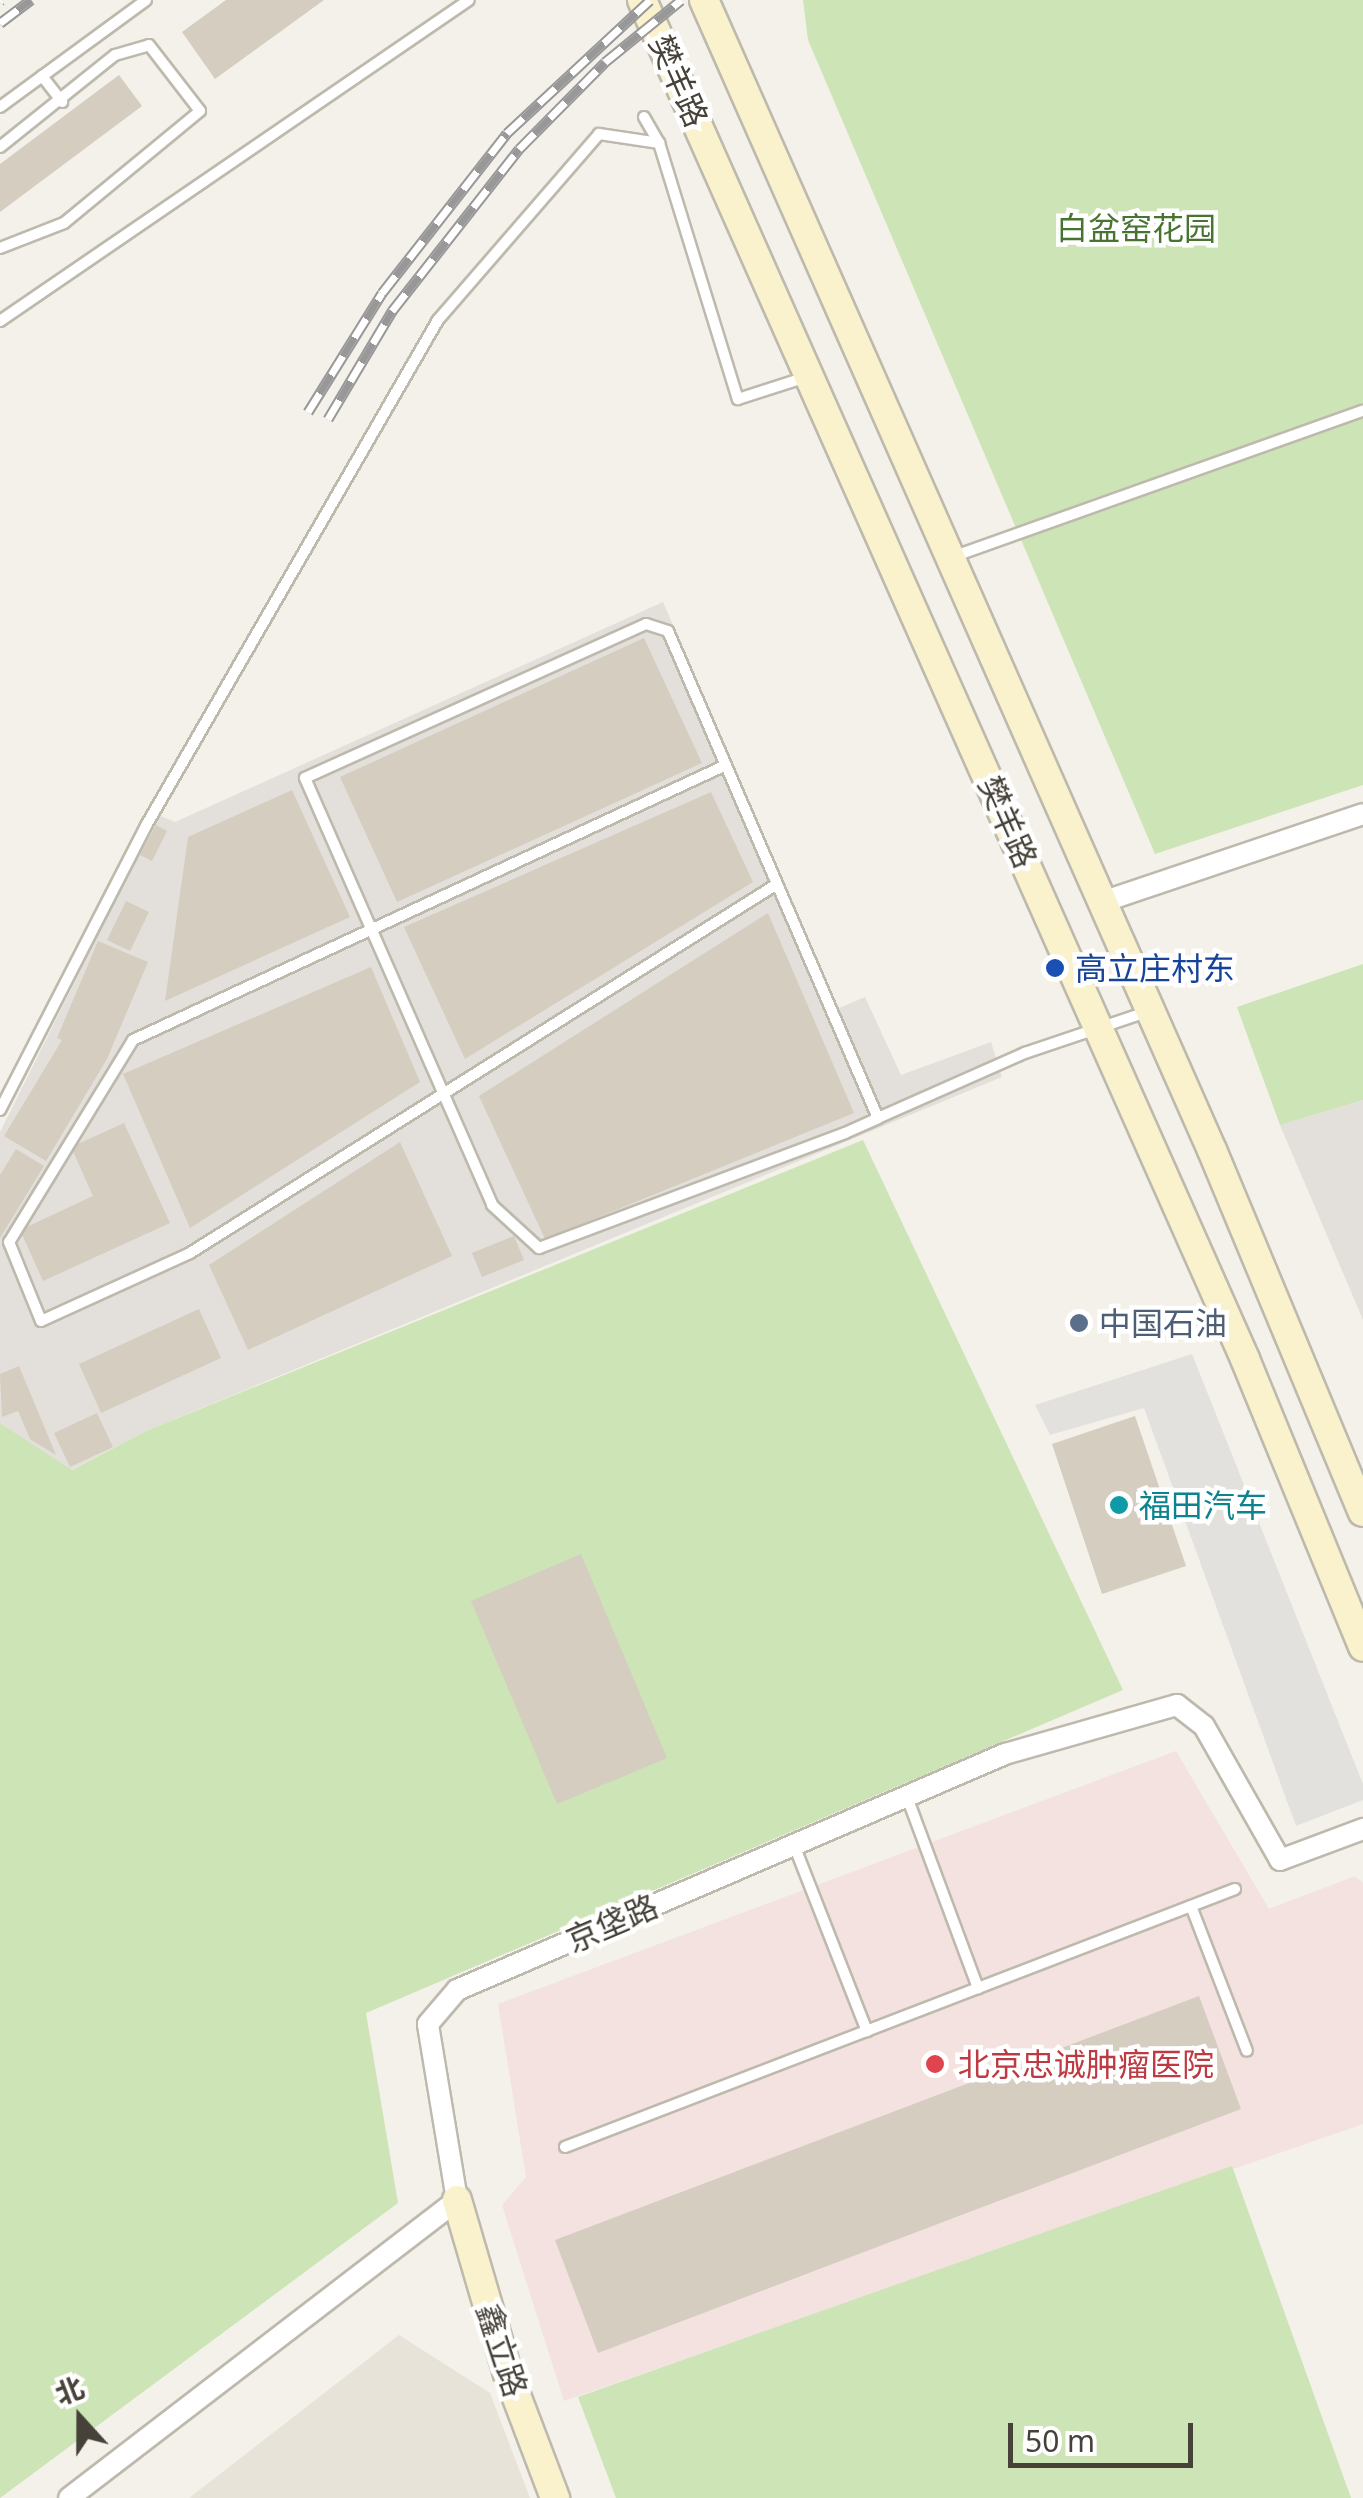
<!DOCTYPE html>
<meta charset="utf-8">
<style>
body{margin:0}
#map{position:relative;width:1363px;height:2498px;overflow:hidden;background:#f3f1ea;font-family:"Noto Sans","Noto Sans SC",sans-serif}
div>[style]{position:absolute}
.residential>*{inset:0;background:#e7e3d8}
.industrial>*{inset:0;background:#e3e0db}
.medical>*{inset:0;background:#f3e2df}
.green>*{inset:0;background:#cde4b7}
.parking>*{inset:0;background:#e2e1de}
.building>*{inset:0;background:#d4cdc0}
.roads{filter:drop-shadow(2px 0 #beb9ad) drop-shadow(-2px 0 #beb9ad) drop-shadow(0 2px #beb9ad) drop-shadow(0 -2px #beb9ad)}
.lane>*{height:10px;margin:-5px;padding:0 5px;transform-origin:5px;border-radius:5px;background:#fff}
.street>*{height:20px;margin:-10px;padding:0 10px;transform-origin:10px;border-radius:10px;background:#fff}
.secondary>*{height:28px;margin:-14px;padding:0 14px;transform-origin:14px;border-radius:14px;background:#faf1cd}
.rail>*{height:11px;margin-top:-5.5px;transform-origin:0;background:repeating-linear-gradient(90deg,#fff 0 22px,#989898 0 44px);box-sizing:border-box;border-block:2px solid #989898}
.dots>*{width:28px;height:28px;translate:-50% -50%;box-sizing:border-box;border:5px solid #fff;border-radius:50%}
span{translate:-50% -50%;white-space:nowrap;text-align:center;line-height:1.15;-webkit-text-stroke:9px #fff;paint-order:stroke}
.street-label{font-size:32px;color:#474239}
.park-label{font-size:32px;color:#477430}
.transit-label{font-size:32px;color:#164399}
.left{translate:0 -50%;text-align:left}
.service-label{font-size:32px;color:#4e5e75}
.culture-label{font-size:32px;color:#0d838f}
.health-label{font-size:32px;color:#be3a42}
.north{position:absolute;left:30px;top:2368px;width:100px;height:100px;-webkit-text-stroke:8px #fff;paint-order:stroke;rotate:339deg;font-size:28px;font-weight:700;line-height:40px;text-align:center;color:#474239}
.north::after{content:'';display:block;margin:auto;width:35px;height:45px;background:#474239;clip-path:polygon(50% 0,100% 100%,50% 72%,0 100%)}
.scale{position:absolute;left:1008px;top:2423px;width:185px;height:45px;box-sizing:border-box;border:5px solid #474239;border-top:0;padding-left:12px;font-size:30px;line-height:35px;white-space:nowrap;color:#474239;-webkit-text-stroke:8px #fff;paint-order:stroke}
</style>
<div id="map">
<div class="residential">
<i style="clip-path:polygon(399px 2335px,490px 2393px,530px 2498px,189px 2498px)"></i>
</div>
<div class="industrial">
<i style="clip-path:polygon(663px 602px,837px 1009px,865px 997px,901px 1075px,991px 1042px,1002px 1077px,146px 1431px,71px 1470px,0 1423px,0 1132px,158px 815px,175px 822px)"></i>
<i style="clip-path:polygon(1363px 1100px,1363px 1320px,1280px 1125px)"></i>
</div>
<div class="medical">
<i style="clip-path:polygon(1176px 1751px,1269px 1909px,1355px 1876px,1363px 1883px,1363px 2124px,564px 2401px,502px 2205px,526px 2177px,498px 2004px)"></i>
</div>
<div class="green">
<i style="clip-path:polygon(803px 0,1363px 0,1363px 785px,1155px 854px,808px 40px)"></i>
<i style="clip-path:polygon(1363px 964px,1363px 1100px,1280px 1125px,1237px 1007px)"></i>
<i style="clip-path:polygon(863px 1140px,1123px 1690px,366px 2013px,398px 2203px,0 2498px,0 1423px,72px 1470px,146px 1431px)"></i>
<i style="clip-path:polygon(1232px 2166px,1351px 2498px,616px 2498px,578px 2397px)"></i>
</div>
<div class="parking">
<i style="clip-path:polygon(1192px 1354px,1363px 1784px,1363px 1800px,1296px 1826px,1144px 1408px,1050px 1435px,1035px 1405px)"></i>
</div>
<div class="building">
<i style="clip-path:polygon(226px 0,324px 0,215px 79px,182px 32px)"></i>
<i style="clip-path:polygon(119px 75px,142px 106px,0 212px,0 164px)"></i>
<i style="clip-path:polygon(644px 638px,702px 763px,397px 902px,340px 777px)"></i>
<i style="clip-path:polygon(292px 790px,350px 917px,165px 1001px,188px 837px)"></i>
<i style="clip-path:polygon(711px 792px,753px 882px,465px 1059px,404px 927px)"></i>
<i style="clip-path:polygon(156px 825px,167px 831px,152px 861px,140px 855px)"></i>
<i style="clip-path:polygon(126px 901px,149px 912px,130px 951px,107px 940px)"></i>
<i style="clip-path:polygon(768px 913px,854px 1113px,545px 1239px,479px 1096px)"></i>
<i style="clip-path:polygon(98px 941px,148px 962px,107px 1059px,46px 1161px,4px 1136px,62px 1040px,57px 1038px)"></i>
<i style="clip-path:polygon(371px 967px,420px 1082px,190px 1228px,123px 1074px)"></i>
<i style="clip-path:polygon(124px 1123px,170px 1223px,43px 1281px,20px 1230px,93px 1196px,71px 1147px)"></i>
<i style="clip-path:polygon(400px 1142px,452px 1256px,248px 1350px,209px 1265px)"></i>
<i style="clip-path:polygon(16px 1149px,44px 1166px,0 1238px,0 1175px)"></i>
<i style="clip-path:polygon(514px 1236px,524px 1260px,482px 1277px,472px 1253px)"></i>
<i style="clip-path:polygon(199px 1309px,221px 1358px,101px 1413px,79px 1364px)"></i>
<i style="clip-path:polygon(19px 1366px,56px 1455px,30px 1439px,18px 1411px,2px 1417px,0 1374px)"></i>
<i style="clip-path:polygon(97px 1413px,113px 1447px,70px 1467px,54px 1433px)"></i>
<i style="clip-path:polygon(1135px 1416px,1186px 1566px,1102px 1594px,1052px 1444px)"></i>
<i style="clip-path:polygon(581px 1554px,667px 1758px,557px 1804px,471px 1601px)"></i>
<i style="clip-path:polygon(1199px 1996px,1241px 2109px,598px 2353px,555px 2240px)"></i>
</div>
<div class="roads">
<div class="lane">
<i style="left:42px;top:76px;width:33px;rotate:52deg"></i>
<i style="left:0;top:107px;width:181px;rotate:-36.2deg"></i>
<i style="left:644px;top:117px;width:30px;rotate:60deg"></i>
<i style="left:659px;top:143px;width:268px;rotate:72.9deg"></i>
<i style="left:738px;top:399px;width:75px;rotate:-17.9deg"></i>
<i style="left:0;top:147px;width:147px;rotate:-38.7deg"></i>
<i style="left:115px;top:55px;width:35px;rotate:-16deg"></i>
<i style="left:149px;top:45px;width:83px;rotate:52.3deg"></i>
<i style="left:200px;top:111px;width:176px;rotate:140.5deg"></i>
<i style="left:64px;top:223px;width:69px;rotate:158.7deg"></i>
<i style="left:0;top:321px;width:568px;rotate:-34.39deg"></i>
<i style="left:952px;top:557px;width:436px;rotate:-19.6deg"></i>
<i style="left:726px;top:765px;width:654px;rotate:155.12deg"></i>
<i style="left:133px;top:1040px;width:237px;rotate:121.5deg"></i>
<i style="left:9px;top:1242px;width:85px;rotate:67.9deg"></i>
<i style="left:41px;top:1321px;width:164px;rotate:-24.5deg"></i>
<i style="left:190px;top:1253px;width:693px;rotate:-32.15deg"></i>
<i style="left:0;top:1110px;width:322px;rotate:-62.8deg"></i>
<i style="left:147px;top:824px;width:582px;rotate:-60deg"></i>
<i style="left:438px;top:320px;width:246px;rotate:-49.1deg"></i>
<i style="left:599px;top:134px;width:61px;rotate:8.5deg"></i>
<i style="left:878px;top:1118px;width:530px;rotate:-113.33deg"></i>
<i style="left:668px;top:631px;width:23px;rotate:-162deg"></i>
<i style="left:646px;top:624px;width:374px;rotate:155.7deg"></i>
<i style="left:305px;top:778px;width:466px;rotate:66.3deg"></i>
<i style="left:492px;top:1205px;width:64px;rotate:42.5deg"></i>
<i style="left:539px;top:1248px;width:327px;rotate:-20.6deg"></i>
<i style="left:845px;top:1133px;width:36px;rotate:-24deg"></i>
<i style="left:878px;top:1118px;width:161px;rotate:-23.9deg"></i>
<i style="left:1025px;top:1053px;width:131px;rotate:-18.7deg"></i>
<i style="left:907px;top:1797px;width:204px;rotate:69.6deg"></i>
<i style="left:794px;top:1845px;width:200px;rotate:68.6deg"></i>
<i style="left:1191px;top:1906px;width:155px;rotate:68.9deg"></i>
<i style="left:565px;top:2147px;width:718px;rotate:-21.06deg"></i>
</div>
<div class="street">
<i style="left:1102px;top:902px;width:275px;rotate:-18.6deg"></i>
<i style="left:69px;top:2498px;width:489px;rotate:-37.5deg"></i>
<i style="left:457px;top:2200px;width:178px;rotate:-99.4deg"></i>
<i style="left:428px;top:2024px;width:45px;rotate:-49.5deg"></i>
<i style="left:457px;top:1990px;width:597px;rotate:-23.3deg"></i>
<i style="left:1005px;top:1754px;width:179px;rotate:-15.9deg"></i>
<i style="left:1177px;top:1705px;width:34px;rotate:38deg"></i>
<i style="left:1204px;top:1726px;width:154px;rotate:60.4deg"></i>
<i style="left:1280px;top:1860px;width:89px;rotate:-20.5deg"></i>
</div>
<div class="secondary">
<i style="left:642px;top:0;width:1487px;rotate:66.07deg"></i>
<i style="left:1245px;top:1359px;width:311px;rotate:67.7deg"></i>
<i style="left:704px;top:0;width:1257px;rotate:66.17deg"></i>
<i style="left:1212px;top:1150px;width:392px;rotate:67.4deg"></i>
<i style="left:457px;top:2200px;width:181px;rotate:73.7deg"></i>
<i style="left:508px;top:2374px;width:133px;rotate:69.2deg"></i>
</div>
</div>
<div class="rail">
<i style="left:0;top:1px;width:1px;rotate:-45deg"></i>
<i style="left:0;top:23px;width:39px;rotate:-37deg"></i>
<i style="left:308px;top:412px;width:140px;rotate:-58.1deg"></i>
<i style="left:382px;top:293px;width:203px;rotate:-52deg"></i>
<i style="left:507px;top:133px;width:195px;rotate:-42.9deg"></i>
<i style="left:328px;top:419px;width:126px;rotate:-59.3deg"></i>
<i style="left:392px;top:311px;width:206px;rotate:-51.9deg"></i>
<i style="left:519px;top:149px;width:122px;rotate:-45.3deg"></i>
<i style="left:605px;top:62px;width:98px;rotate:-39.2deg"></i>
</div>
<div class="dots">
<i style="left:1055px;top:968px;background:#1a4fb4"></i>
<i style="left:1079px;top:1323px;background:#5c6f8a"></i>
<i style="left:1119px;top:1505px;background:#0f9aa8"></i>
<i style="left:935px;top:2064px;background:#e0444e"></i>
</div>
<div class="street-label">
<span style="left:679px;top:81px;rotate:66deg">樊羊路</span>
<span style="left:1008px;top:822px;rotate:66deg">樊羊路</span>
<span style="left:612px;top:1923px;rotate:-23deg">京垡路</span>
<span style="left:502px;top:2350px;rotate:72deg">鑫立路</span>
</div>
<div class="park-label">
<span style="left:1136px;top:228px">白盆窑花园</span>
</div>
<div class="transit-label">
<span class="left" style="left:1075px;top:968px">高立庄村东</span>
</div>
<div class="service-label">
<span class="left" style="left:1099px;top:1323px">中国石油</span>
</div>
<div class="culture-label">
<span class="left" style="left:1139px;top:1505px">福田汽车</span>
</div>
<div class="health-label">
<span class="left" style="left:958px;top:2064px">北京忠诚肿瘤医院</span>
</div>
<div class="north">北</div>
<div class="scale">50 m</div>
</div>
